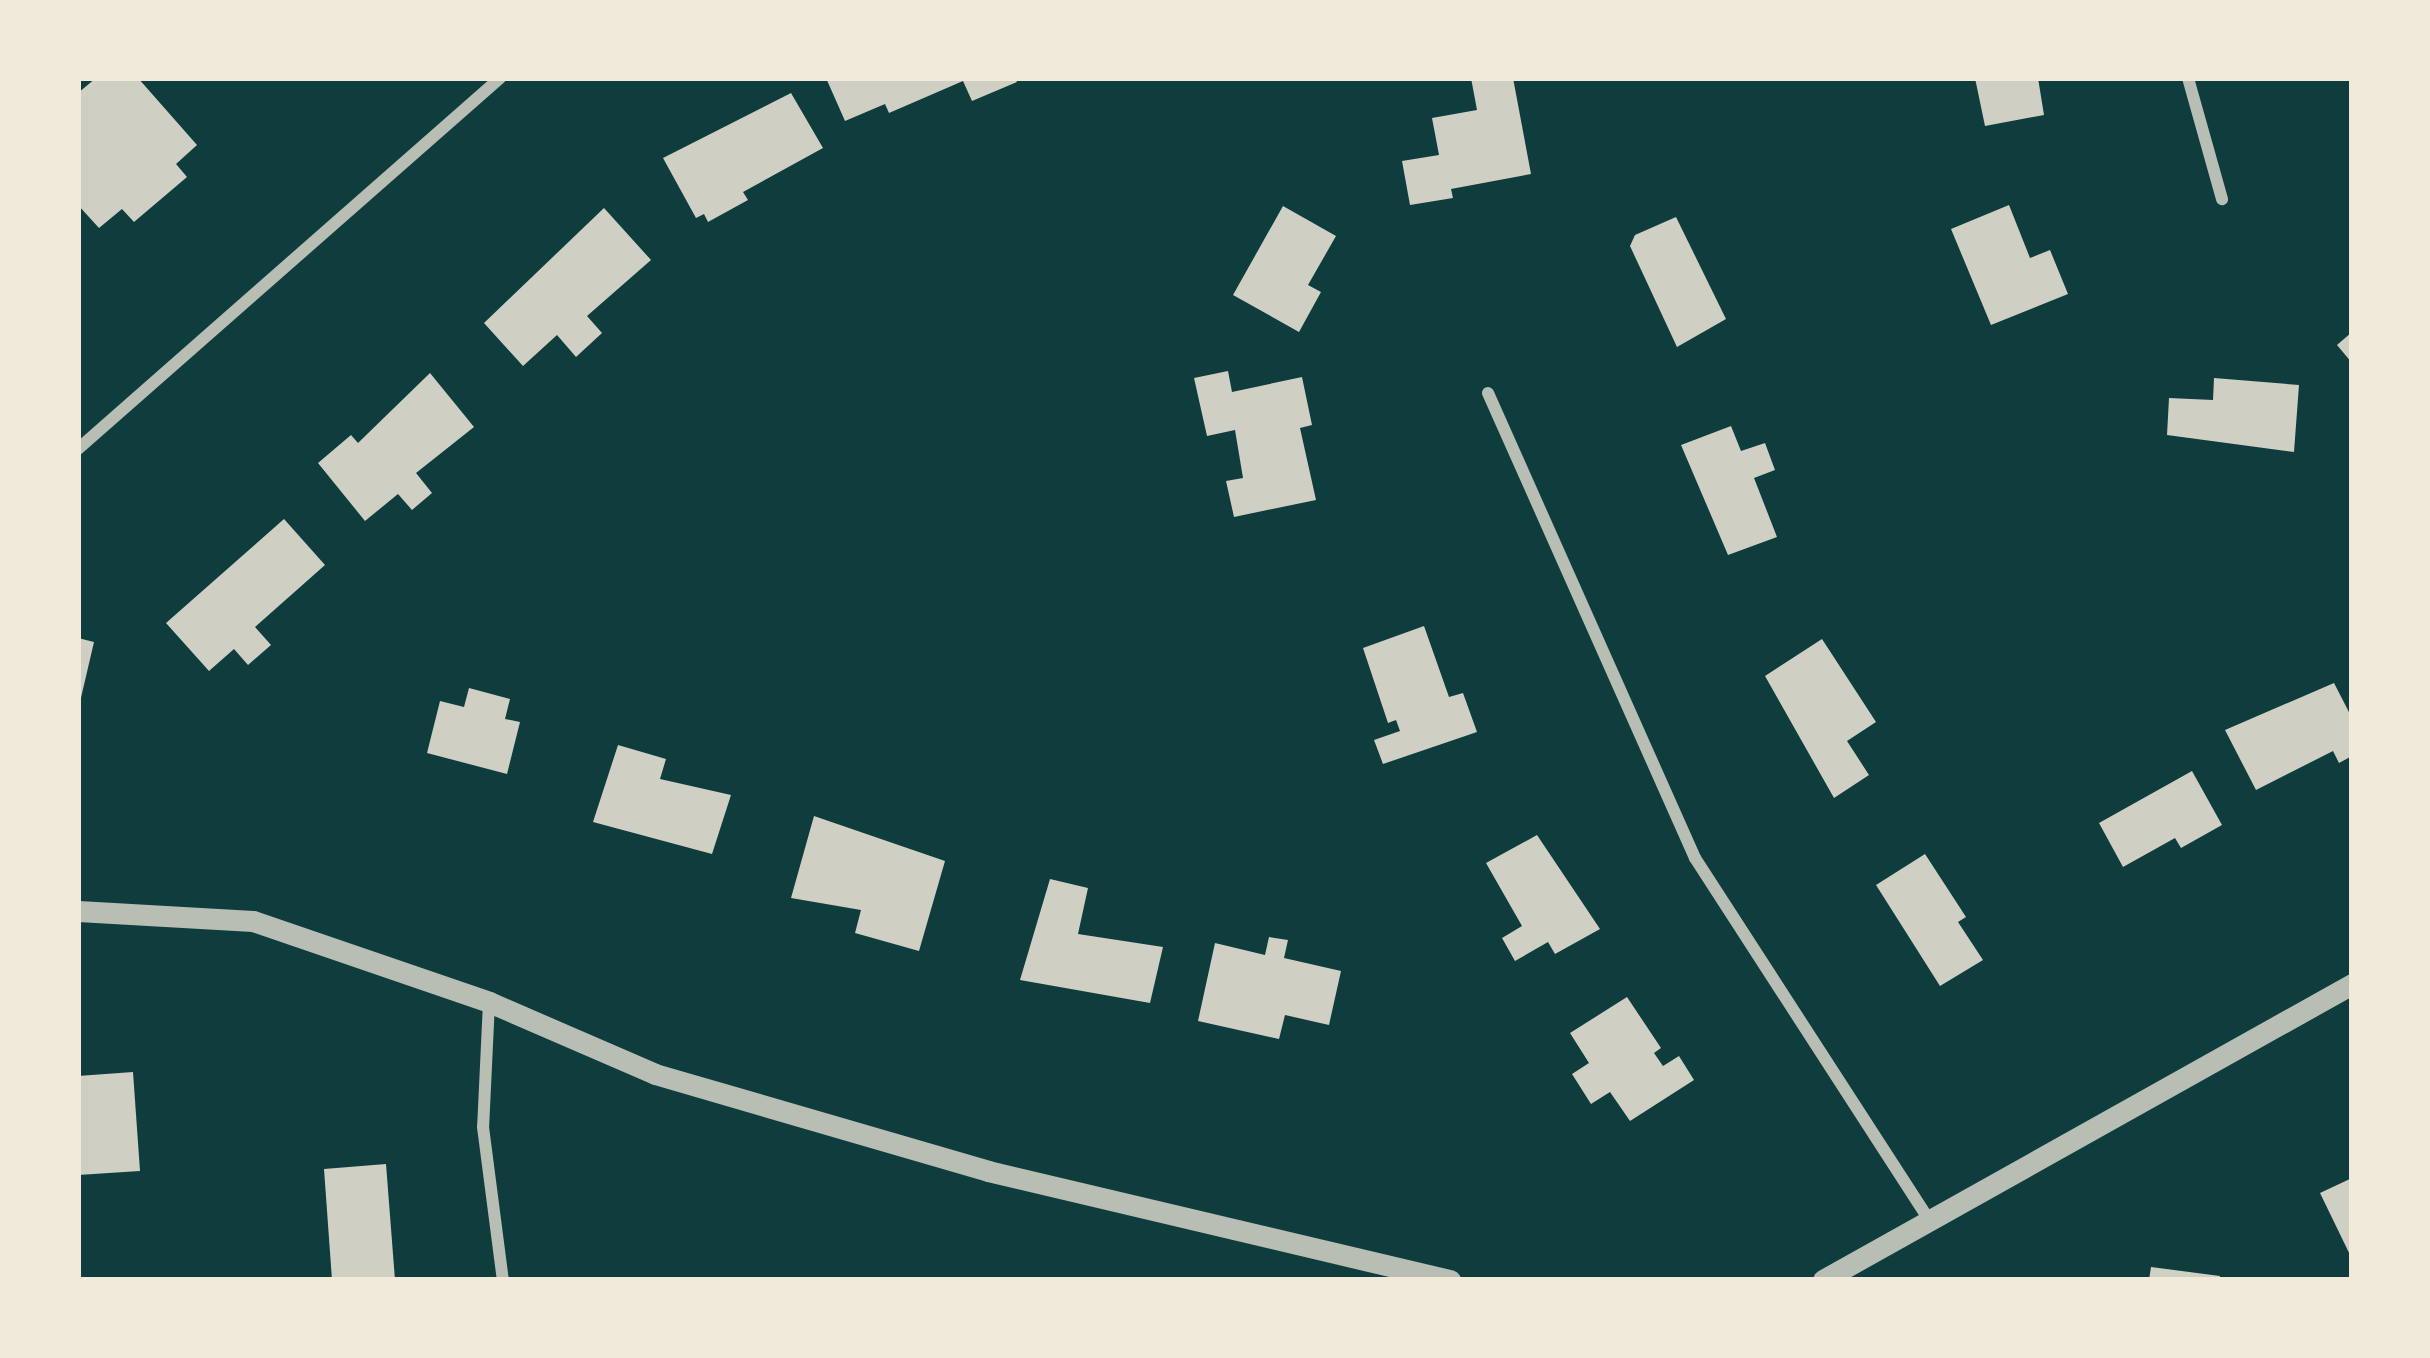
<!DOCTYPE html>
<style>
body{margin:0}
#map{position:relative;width:2430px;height:1358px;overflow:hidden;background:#0f3d3e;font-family:"Space Grotesk",sans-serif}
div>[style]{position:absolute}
.building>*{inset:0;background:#cfcfc3}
.minor>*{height:12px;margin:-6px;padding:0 6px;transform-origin:6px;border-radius:6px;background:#b8beb3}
.tertiary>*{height:21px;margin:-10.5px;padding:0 10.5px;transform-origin:10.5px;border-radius:10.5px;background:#b8beb3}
span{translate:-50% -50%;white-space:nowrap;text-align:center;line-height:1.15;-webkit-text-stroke:10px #f1e9da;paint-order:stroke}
.frame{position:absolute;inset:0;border:81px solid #f1e9da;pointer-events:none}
</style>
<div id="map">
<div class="building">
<i style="clip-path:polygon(96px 78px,138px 78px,197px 145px,176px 164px,187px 177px,134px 222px,122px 209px,99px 228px,78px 205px,78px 93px)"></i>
<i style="clip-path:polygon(826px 78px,1015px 78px,1017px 82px,972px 101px,963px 81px,889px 113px,885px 104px,845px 121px)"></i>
<i style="clip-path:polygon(1471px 78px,1513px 78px,1531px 174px,1451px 189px,1453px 198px,1410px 205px,1402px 161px,1439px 155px,1432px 118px,1477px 110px)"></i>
<i style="clip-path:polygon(1975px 78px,2038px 78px,2044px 115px,1985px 126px)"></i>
<i style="clip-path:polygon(791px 93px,823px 148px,743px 192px,748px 200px,708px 222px,704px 214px,696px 218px,663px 158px)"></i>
<i style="clip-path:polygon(2009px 205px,2030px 258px,2050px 250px,2068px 294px,1991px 325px,1951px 229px)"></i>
<i style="clip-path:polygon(1283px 206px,1336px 236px,1308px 285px,1321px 292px,1299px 332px,1233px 295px)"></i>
<i style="clip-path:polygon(604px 208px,651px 260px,587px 316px,602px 333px,576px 357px,557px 335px,523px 366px,484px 323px)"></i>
<i style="clip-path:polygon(1676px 217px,1726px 319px,1677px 347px,1630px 246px,1635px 235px)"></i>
<i style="clip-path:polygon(2352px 332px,2352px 363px,2337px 345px)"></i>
<i style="clip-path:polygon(1228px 371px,1232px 392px,1302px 377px,1312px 425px,1300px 428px,1316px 500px,1234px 517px,1226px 481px,1243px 478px,1235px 430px,1207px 436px,1194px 378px)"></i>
<i style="clip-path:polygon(430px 373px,474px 427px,416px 473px,432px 493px,412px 510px,398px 494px,365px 521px,318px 463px,351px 435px,358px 443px)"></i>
<i style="clip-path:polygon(2214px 378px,2299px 385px,2294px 452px,2167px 435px,2169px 398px,2213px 400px)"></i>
<i style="clip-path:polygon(1731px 426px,1741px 451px,1765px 443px,1775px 470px,1754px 478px,1777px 537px,1728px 555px,1681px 445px)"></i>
<i style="clip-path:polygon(284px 519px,325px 565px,255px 627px,271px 645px,248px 665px,234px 649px,209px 671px,166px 623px)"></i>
<i style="clip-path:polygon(1424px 626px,1449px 697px,1463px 693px,1477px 732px,1383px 764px,1374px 740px,1400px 731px,1396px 720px,1388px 723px,1363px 648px)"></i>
<i style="clip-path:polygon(78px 638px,94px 642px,80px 702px,78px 702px)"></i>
<i style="clip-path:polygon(1822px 639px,1876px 722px,1847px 741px,1869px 775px,1834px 798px,1765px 676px)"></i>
<i style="clip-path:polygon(2334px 683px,2352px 718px,2352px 756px,2339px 763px,2333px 751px,2256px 790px,2225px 730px)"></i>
<i style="clip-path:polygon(469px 688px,510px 699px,505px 719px,520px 722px,507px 774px,427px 753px,440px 701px,464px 707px)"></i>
<i style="clip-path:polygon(618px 745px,666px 759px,660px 779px,731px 795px,712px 854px,593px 822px)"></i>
<i style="clip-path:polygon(2192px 771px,2222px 825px,2181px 848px,2175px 838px,2123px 867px,2099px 823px)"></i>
<i style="clip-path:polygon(814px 816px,945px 861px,919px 951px,855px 933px,861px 910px,791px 898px)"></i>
<i style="clip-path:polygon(1537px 835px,1600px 929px,1555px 954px,1548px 942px,1515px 961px,1502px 938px,1522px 926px,1486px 863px)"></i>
<i style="clip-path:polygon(1925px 854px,1966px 917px,1958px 922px,1983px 960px,1940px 986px,1876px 885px)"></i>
<i style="clip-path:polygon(1050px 879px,1088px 888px,1078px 934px,1163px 947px,1150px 1003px,1020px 980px)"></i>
<i style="clip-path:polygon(1269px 937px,1288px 940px,1284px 958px,1341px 971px,1329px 1025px,1285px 1015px,1279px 1039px,1198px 1021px,1215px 943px,1265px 955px)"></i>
<i style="clip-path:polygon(1627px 997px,1661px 1048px,1654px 1053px,1663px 1066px,1679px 1056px,1694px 1080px,1630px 1121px,1610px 1092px,1591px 1104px,1572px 1074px,1589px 1063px,1570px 1033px)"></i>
<i style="clip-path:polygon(133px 1072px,140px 1171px,78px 1175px,78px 1076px)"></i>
<i style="clip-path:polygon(386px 1164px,395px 1280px,332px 1280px,324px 1169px)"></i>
<i style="clip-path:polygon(2352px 1178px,2352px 1259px,2320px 1193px)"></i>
<i style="clip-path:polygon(2151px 1267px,2220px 1276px,2219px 1280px,2149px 1280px)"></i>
</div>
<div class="minor">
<i style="left:2188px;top:78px;width:126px;rotate:74.3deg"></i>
<i style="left:1488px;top:393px;width:509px;rotate:66deg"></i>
<i style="left:1695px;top:858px;width:431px;rotate:57.1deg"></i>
<i style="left:78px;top:449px;width:562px;rotate:-41.32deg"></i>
<i style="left:489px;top:1002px;width:125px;rotate:92.7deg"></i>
<i style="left:483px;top:1127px;width:154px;rotate:82.6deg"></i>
</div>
<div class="tertiary">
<i style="left:78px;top:911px;width:175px;rotate:3.3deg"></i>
<i style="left:253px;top:921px;width:250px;rotate:18.9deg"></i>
<i style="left:489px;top:1002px;width:181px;rotate:23.4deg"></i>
<i style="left:655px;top:1074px;width:347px;rotate:16.2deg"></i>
<i style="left:988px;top:1171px;width:475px;rotate:13.3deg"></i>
<i style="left:1823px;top:1280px;width:606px;rotate:-29.23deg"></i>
</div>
<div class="frame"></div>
</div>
